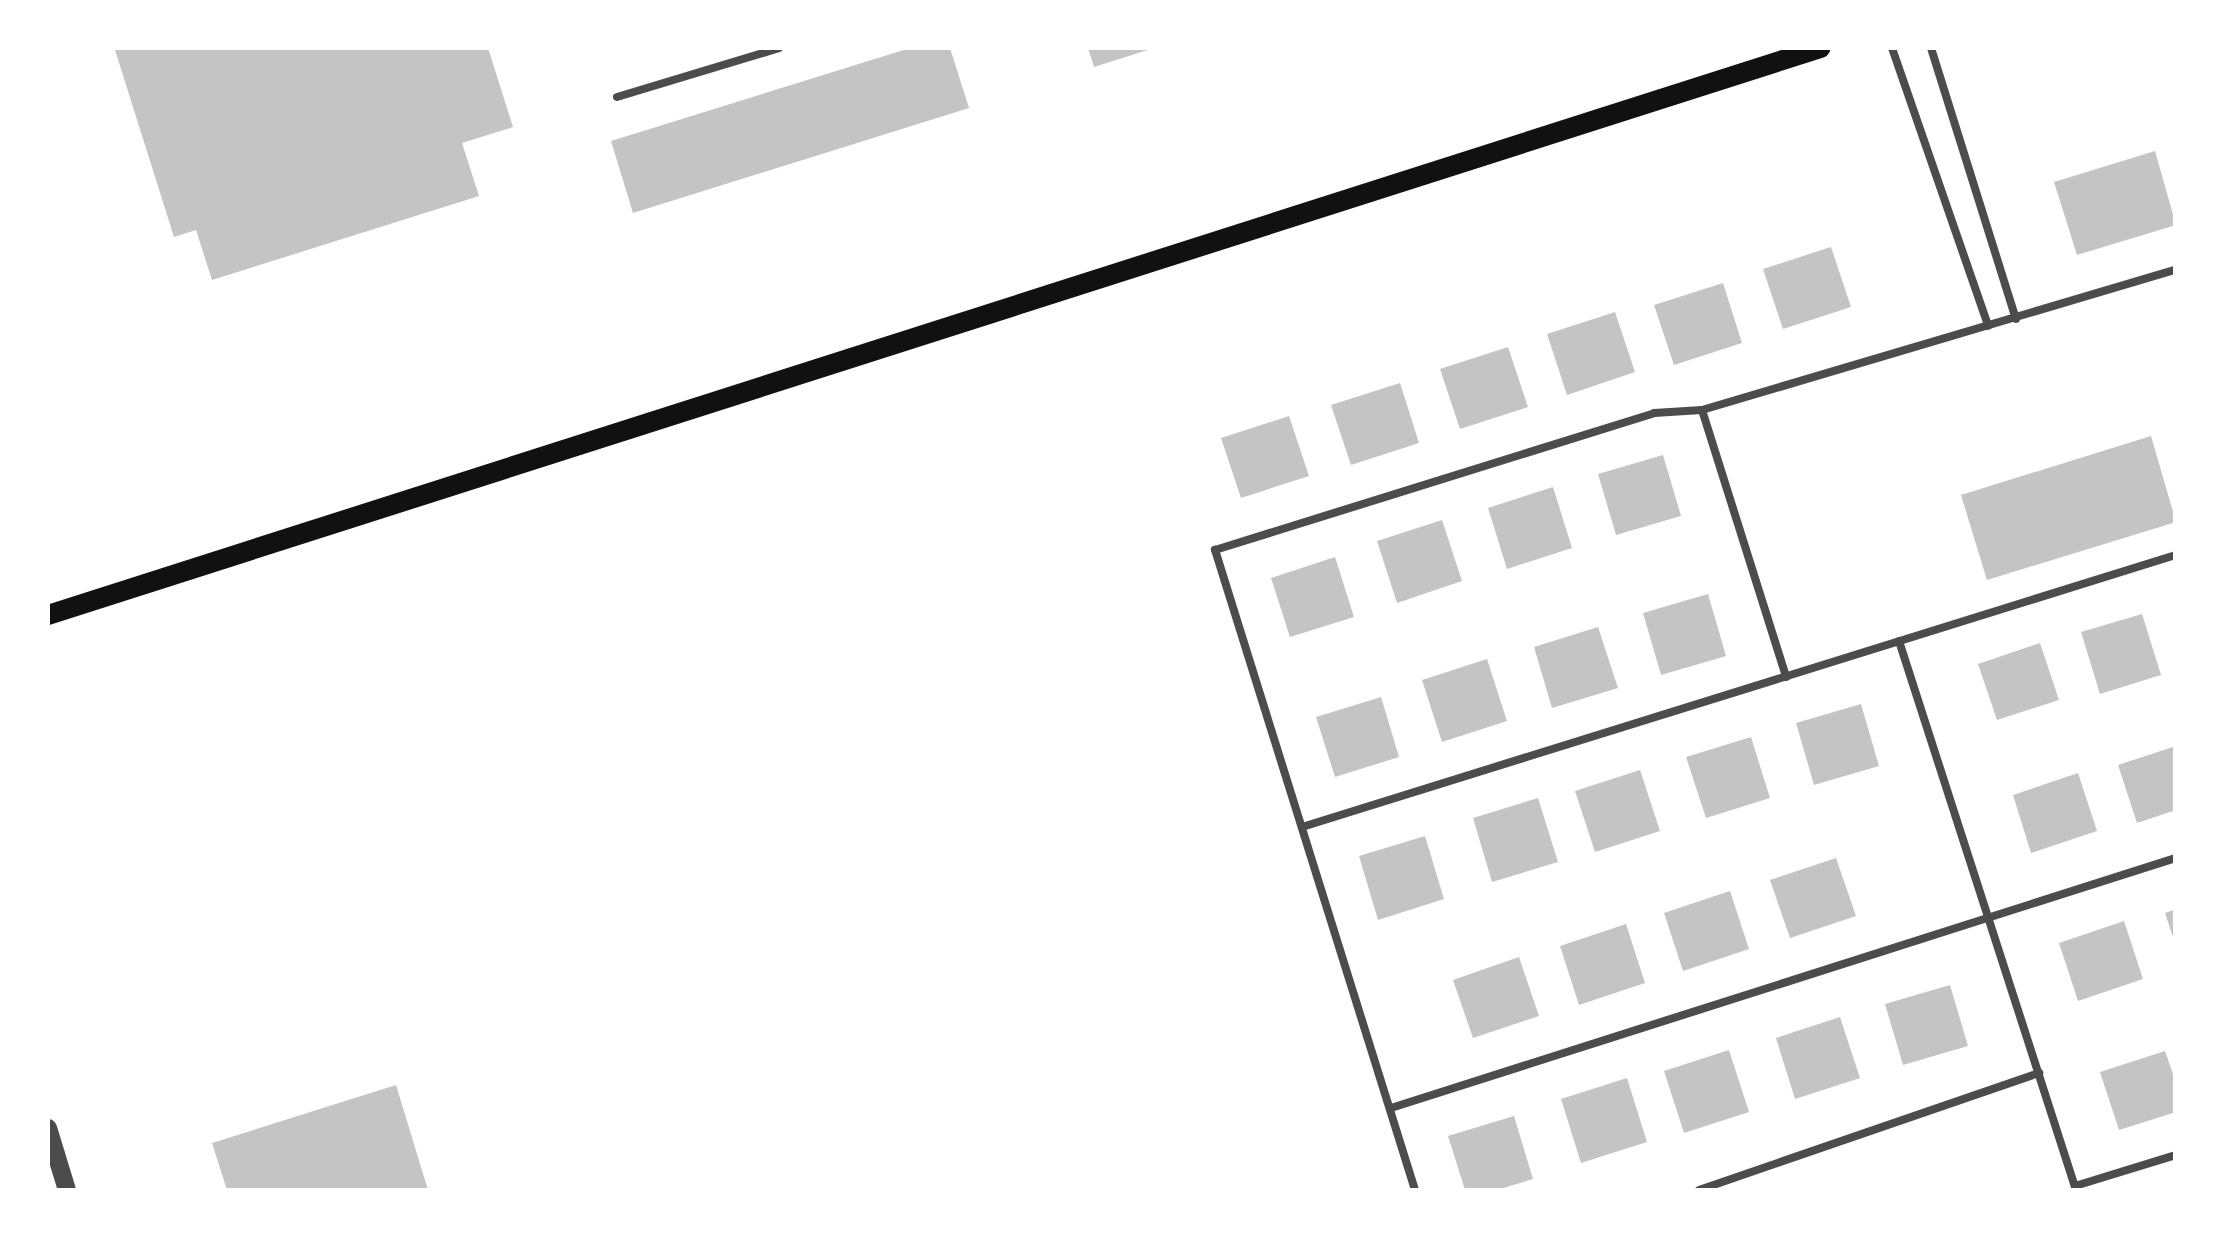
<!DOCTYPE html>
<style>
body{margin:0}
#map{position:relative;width:2223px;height:1238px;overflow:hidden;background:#fff;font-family:"Public Sans",sans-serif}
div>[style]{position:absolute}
.building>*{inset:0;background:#c4c4c4}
.service>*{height:8px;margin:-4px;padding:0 4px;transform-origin:4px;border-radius:4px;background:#4c4c4c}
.tertiary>*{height:18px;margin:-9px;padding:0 9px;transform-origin:9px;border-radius:9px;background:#4c4c4c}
.secondary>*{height:20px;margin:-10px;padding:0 10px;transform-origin:10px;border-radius:10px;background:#111}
span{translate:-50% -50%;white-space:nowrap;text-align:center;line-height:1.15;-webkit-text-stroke:8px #fff;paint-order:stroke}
.frame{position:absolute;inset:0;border:50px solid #fff;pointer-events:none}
</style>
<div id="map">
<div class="building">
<i style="clip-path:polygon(122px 48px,488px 48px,513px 127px,462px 143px,479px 196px,212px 280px,196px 230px,174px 237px,115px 50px)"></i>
<i style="clip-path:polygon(910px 48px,950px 48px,969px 108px,633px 213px,611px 141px)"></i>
<i style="clip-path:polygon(1088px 48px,1154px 48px,1094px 67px)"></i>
<i style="clip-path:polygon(2155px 151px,2176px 225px,2077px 255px,2054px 182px)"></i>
<i style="clip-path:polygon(1831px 247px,1851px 307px,1783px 329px,1763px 269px)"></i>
<i style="clip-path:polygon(1723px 283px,1742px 343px,1674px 365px,1654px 305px)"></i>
<i style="clip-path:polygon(1615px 312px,1635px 372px,1567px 395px,1547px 334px)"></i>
<i style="clip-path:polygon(1508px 347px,1528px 407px,1460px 429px,1440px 369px)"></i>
<i style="clip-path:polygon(1400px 383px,1419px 443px,1351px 465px,1331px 405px)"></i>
<i style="clip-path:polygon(1289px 416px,1309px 476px,1241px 498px,1221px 438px)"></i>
<i style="clip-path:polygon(2151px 436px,2176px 522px,1987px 580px,1961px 495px)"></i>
<i style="clip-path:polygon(1663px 455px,1681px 516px,1616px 535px,1598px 474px)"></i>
<i style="clip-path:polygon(1553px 487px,1572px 548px,1507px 569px,1488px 508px)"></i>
<i style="clip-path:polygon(1442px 520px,1462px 581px,1397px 603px,1377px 541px)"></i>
<i style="clip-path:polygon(1335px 557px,1354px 617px,1290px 637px,1271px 578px)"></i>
<i style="clip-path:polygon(1708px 594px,1726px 656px,1661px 675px,1643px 613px)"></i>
<i style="clip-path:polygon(2142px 614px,2161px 675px,2100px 694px,2081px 632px)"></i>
<i style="clip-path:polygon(1598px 627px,1618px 688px,1552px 708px,1534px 647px)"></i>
<i style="clip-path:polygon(2040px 643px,2059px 700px,1997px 720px,1978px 664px)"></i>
<i style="clip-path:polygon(1487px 659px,1507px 721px,1442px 742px,1422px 680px)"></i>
<i style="clip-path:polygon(1381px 697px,1399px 757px,1335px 777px,1316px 717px)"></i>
<i style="clip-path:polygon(1861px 704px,1879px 766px,1814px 785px,1796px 723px)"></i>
<i style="clip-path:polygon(1751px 737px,1770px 798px,1706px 818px,1686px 757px)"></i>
<i style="clip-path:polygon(2176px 746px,2176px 810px,2137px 823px,2118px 765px)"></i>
<i style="clip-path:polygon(1640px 770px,1660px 831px,1595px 852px,1575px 791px)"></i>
<i style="clip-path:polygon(2078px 773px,2097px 831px,2031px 853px,2013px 795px)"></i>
<i style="clip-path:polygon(1538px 798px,1558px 862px,1492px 882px,1473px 818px)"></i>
<i style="clip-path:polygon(1425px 836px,1444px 899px,1378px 920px,1359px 856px)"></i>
<i style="clip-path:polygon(1836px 858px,1856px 916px,1790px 938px,1770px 880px)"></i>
<i style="clip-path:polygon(1730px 891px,1749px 949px,1683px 971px,1664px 913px)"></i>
<i style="clip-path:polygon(2176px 909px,2176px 943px,2175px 943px,2165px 913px)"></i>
<i style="clip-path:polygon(2124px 921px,2143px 979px,2078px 1001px,2059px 943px)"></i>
<i style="clip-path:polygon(1626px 924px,1645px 983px,1579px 1005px,1560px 946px)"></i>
<i style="clip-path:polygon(1519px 957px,1539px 1016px,1473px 1038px,1453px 980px)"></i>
<i style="clip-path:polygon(1950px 985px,1968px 1046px,1903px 1065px,1885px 1004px)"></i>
<i style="clip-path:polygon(1840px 1017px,1860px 1078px,1795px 1099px,1776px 1038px)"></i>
<i style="clip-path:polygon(1729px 1050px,1749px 1112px,1684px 1133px,1664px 1071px)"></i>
<i style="clip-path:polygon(2165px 1051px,2176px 1083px,2176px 1112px,2119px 1130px,2100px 1072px)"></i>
<i style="clip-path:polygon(1627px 1078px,1647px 1142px,1581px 1163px,1561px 1099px)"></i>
<i style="clip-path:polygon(396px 1085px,428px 1190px,227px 1190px,212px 1143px)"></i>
<i style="clip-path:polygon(1514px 1116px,1533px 1179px,1497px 1190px,1465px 1190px,1448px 1136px)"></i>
</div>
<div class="service">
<i style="left:1892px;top:48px;width:294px;rotate:70.9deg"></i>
<i style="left:1931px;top:48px;width:284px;rotate:72.6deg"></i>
<i style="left:617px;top:97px;width:169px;rotate:-16.8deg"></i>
<i style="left:1702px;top:410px;width:280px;rotate:72.5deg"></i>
<i style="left:1899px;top:641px;width:577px;rotate:72.13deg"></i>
<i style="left:1302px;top:827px;width:915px;rotate:-17.29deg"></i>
<i style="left:1391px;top:1108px;width:824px;rotate:-17.67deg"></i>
<i style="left:2075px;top:1186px;width:106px;rotate:-17.1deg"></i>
<i style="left:1415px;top:1190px;width:671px;rotate:-107.35deg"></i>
<i style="left:1215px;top:550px;width:460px;rotate:-17.3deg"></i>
<i style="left:1654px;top:413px;width:48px;rotate:-3.6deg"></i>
<i style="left:1702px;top:410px;width:494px;rotate:-16.5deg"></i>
<i style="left:1699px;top:1190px;width:360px;rotate:-19deg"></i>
</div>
<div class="tertiary">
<i style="left:48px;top:1128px;width:65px;rotate:73deg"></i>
</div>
<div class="secondary">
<i style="left:48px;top:615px;width:1861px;rotate:-17.74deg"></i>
</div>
<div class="frame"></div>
</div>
